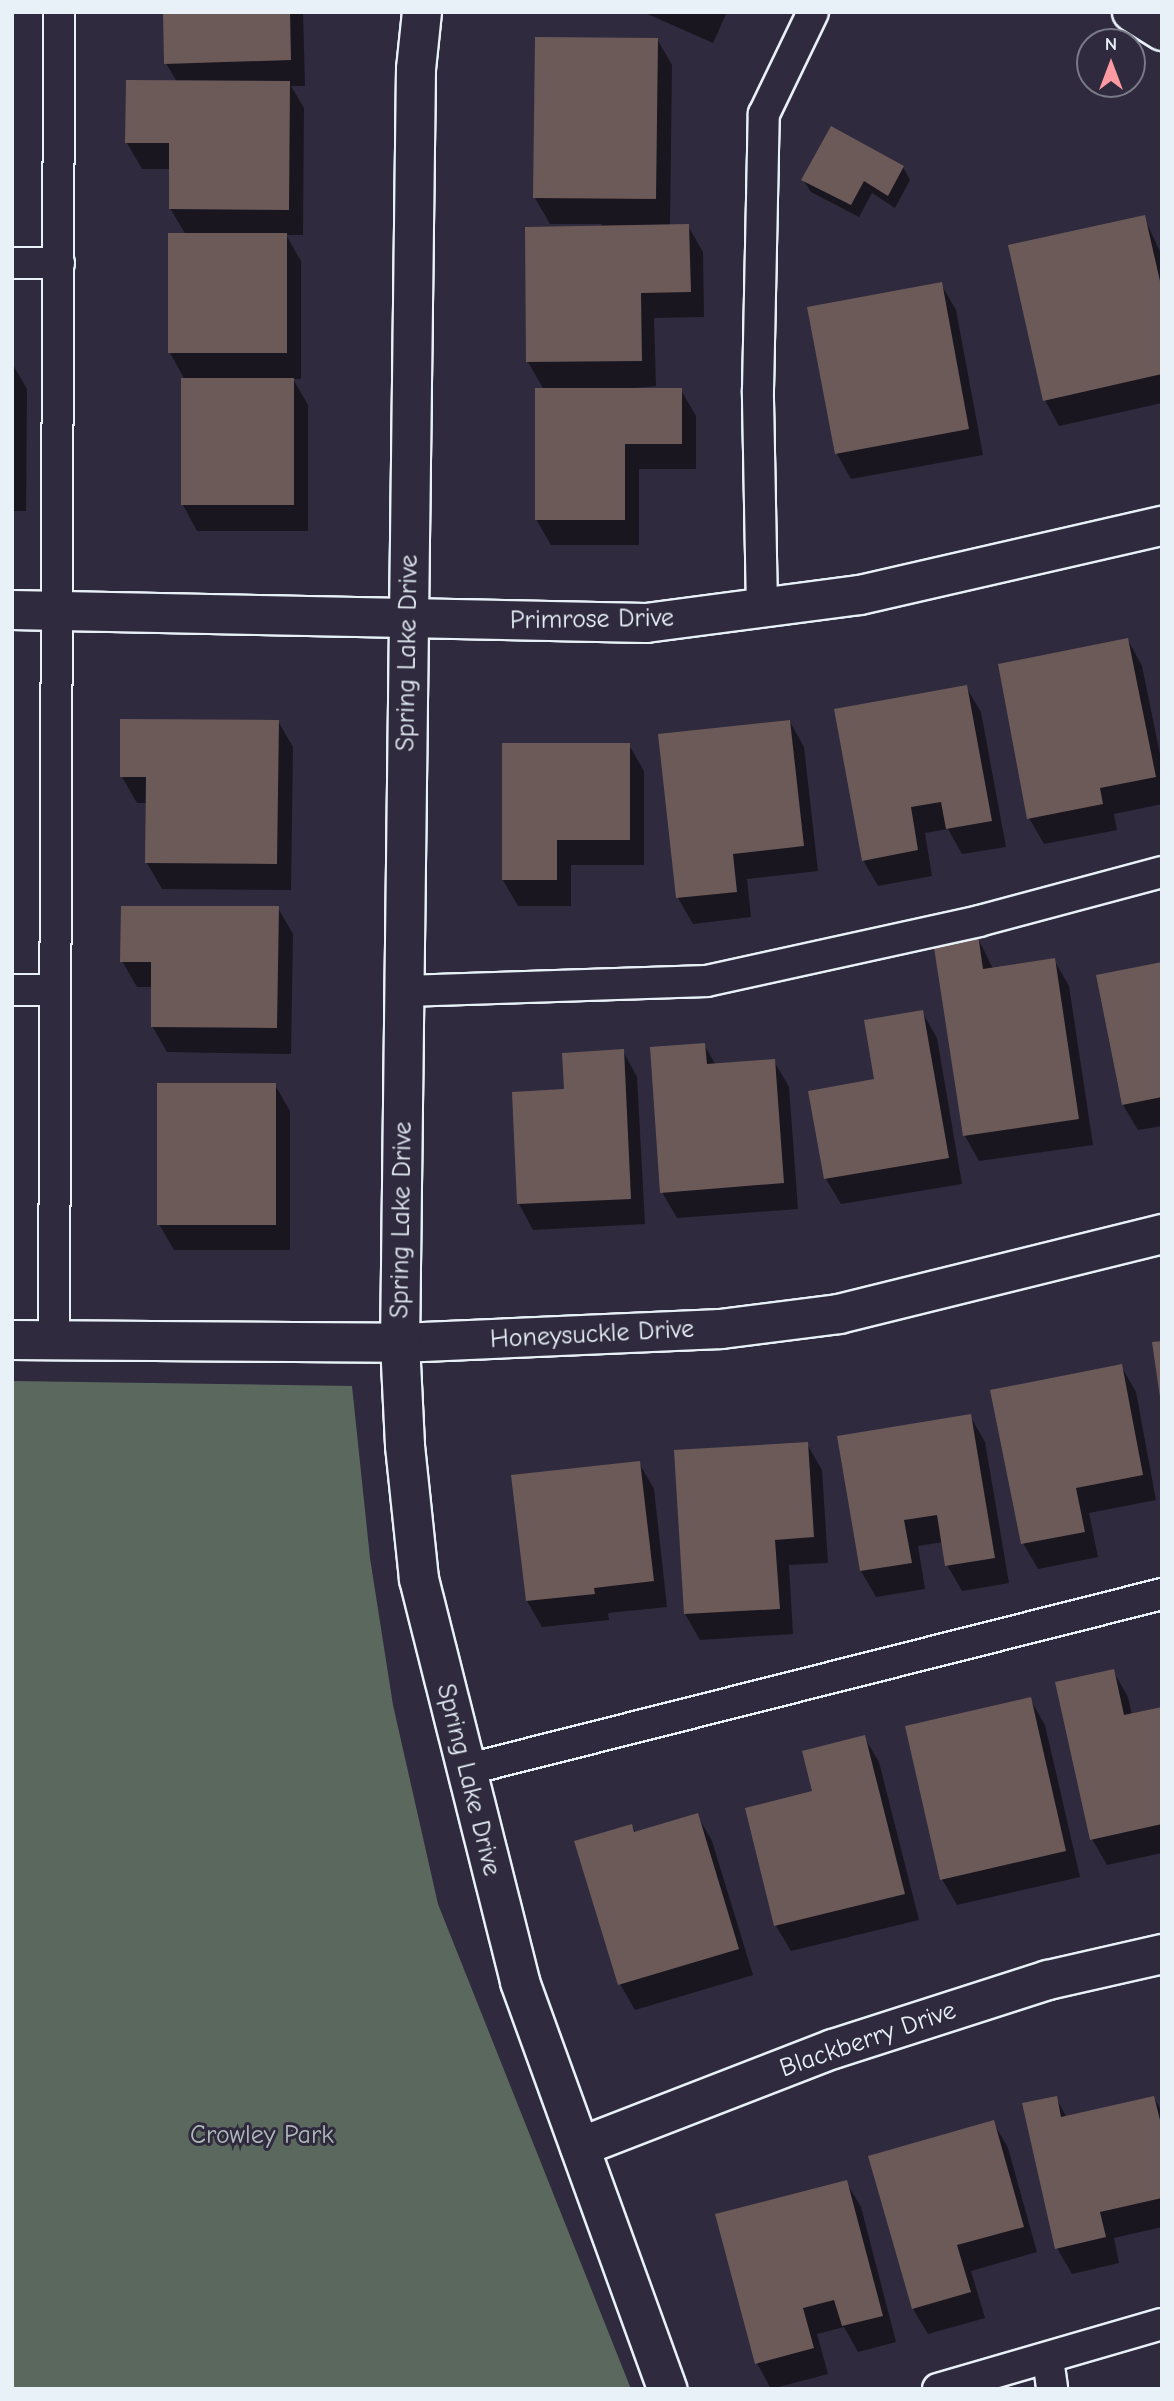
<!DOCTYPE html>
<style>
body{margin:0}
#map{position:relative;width:1174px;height:2401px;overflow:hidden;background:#2f2a3d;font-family:"Comic Neue",sans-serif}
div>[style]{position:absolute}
.green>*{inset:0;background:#5b685e}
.shadow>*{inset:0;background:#0007}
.building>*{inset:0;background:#6c5a59}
.roads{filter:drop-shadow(2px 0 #e8f1f8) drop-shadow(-2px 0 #e8f1f8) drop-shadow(0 2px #e8f1f8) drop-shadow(0 -2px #e8f1f8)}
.service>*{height:30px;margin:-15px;padding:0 15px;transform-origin:15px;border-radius:15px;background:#2f2a3d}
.minor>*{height:38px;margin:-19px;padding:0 19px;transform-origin:19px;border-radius:19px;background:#2f2a3d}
.tertiary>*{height:38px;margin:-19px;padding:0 19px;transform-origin:19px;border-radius:19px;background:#2f2a3d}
span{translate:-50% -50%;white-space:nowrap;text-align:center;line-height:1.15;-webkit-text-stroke:6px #2f2a3d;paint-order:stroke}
.street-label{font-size:26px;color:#e8f1f8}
.park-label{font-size:26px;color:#b0baba}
.frame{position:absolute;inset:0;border:14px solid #e8f1f8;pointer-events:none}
.north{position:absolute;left:1076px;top:28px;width:70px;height:70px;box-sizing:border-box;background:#2f2a3d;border:2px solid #797a88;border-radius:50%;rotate:0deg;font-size:19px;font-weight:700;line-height:28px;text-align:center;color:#e8f1f8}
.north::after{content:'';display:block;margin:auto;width:24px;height:32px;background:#ff9aa2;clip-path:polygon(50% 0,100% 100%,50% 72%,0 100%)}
</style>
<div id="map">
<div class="green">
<i style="clip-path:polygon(12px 1381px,352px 1386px,370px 1558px,393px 1705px,438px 1904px,631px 2389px,12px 2389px)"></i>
</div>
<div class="shadow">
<i style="clip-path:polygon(165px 12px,303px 12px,305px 86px,291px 86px,304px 108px,303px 235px,286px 235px,301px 261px,301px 379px,293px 379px,308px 405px,308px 531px,197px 531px,183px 505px,185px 380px,170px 353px,170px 235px,186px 235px,170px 208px,170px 169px,142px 169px,127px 143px,177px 82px,166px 63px)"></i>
<i style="clip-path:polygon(643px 12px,727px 12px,713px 43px)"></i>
<i style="clip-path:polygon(657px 39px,672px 65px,670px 226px,688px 226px,703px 252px,704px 317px,654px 318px,656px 386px,614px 390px,681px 390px,696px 416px,696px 469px,639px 469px,639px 545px,551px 545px,536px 519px,544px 390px,528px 362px,602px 224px,550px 224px,535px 198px)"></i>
<i style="clip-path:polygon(903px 167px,910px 180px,895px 208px,872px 193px,859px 217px,811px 192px,803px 180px)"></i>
<i style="clip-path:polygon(1144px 217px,1162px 256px,1162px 403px,1059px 426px,1045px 400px)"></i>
<i style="clip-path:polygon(941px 284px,956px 310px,983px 455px,851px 479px,837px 454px)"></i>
<i style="clip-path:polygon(12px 363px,27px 389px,26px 511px,12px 511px)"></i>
<i style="clip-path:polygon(1128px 640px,1142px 666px,1162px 764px,1162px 804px,1114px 814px,1117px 830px,1044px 844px,1029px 818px)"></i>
<i style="clip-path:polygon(966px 687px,981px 712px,1006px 847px,962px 854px,948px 829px,925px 833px,932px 876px,878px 886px,863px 860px)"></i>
<i style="clip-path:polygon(278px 721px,293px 747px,291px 890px,162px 889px,147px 863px,147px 803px,137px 803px,122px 777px)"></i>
<i style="clip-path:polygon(790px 722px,804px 747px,818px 871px,747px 879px,751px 917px,693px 924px,678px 898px)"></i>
<i style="clip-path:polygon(629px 745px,644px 771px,644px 865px,571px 865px,571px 906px,518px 906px,503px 880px)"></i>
<i style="clip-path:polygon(12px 769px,13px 770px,13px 920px,12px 920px)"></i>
<i style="clip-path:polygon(278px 908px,293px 934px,291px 1054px,167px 1052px,152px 1026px,153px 987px,137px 987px,122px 961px)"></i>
<i style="clip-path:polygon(977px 936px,993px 969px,1054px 960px,1069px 986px,1093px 1145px,979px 1161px,965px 1136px)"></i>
<i style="clip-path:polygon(1162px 963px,1162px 1126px,1138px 1130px,1123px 1105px)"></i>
<i style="clip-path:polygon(922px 1012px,937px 1038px,962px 1184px,841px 1204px,826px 1179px,876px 1081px)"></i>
<i style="clip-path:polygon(704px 1045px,716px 1065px,774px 1061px,789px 1087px,798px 1209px,677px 1218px,662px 1192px)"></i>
<i style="clip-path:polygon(623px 1051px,637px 1077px,645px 1224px,533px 1230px,519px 1204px)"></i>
<i style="clip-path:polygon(275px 1085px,290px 1111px,290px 1250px,174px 1250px,159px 1224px)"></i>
<i style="clip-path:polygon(1121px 1366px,1136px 1392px,1156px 1500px,1089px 1513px,1098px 1557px,1038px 1569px,1023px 1543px)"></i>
<i style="clip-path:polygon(970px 1416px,985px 1442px,1009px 1583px,962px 1591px,947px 1565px,943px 1542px,918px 1546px,925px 1589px,876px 1597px,861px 1571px)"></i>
<i style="clip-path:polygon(807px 1444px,822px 1470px,828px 1563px,789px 1565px,793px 1634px,700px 1640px,685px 1614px)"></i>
<i style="clip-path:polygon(639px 1463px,654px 1489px,667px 1607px,608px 1613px,609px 1620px,542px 1627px,527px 1601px,513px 1476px)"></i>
<i style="clip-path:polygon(1113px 1671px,1128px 1697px,1132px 1715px,1162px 1708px,1162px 1853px,1107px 1865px,1092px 1839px)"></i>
<i style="clip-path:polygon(1030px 1699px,1045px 1725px,1080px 1877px,957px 1905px,942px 1879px)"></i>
<i style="clip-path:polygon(864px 1737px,879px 1762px,919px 1920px,791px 1951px,776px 1926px)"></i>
<i style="clip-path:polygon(697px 1815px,712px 1841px,753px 1975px,635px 2010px,620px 1984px,632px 1826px,636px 1833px)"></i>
<i style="clip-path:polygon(1056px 2098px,1067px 2118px,1154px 2098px,1162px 2112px,1162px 2227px,1114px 2238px,1119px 2263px,1072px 2274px,1057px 2248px)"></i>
<i style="clip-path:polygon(993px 2122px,1008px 2148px,1037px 2252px,971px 2271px,985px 2318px,928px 2334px,913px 2309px,870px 2157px)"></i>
<i style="clip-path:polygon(846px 2182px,861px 2207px,896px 2342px,858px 2352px,844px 2327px,817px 2334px,828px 2374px,771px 2389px,757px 2363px)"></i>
</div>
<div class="building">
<i style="clip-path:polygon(163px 12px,290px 12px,291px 60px,164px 64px)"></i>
<i style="clip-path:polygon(535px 37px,658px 38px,656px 199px,533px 198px)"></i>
<i style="clip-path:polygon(126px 80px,290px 81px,289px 210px,169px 209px,169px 143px,125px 143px)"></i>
<i style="clip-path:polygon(831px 126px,904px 166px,888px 196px,864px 181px,851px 205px,801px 180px)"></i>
<i style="clip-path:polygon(1145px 215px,1162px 290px,1162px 374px,1043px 401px,1008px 245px)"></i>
<i style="clip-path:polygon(689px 224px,691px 292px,641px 293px,642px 361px,526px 362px,525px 227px)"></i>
<i style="clip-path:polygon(168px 233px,287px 233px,287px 353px,168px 353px)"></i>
<i style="clip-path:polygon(942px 282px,969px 429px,835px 454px,807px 307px)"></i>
<i style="clip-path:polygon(181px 378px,294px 378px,294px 505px,181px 505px)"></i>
<i style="clip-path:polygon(535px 388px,682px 388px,682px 444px,625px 444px,625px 520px,535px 520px)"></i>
<i style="clip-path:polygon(1128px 638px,1156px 777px,1100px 788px,1103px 804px,1027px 819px,998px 664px)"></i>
<i style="clip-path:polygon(967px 685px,992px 821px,946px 829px,941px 802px,911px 807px,918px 850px,862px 861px,834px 709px)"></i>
<i style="clip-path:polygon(120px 719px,279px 720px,277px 864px,145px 863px,146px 777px,120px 777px)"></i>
<i style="clip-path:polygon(790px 720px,804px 846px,733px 854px,737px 892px,676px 898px,658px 734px)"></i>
<i style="clip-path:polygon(502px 743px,630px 743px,630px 840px,557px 840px,557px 880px,502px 880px)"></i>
<i style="clip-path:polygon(121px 906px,279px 906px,277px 1028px,151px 1027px,151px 962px,120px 962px)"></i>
<i style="clip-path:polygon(978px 934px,983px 969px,1055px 958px,1079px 1119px,963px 1136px,933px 941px)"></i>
<i style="clip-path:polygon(1162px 962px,1162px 1097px,1122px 1105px,1096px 975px)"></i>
<i style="clip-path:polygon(923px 1010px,949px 1158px,824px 1179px,808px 1091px,874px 1079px,864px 1020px)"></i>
<i style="clip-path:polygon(705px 1043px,707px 1064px,775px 1059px,784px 1183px,660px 1193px,650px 1047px)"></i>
<i style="clip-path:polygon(624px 1049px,631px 1199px,517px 1204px,512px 1092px,564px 1089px,562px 1053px)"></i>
<i style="clip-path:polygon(157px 1083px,276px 1083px,276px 1225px,157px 1225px)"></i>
<i style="clip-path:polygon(1162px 1341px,1162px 1397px,1160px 1397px,1152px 1342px)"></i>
<i style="clip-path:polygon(1122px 1364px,1143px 1475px,1076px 1488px,1085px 1532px,1021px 1544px,990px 1390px)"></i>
<i style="clip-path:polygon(971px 1414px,995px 1558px,945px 1566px,937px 1515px,904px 1520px,912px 1563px,860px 1571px,837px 1436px)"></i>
<i style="clip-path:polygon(808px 1442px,814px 1537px,775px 1540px,780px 1609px,684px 1614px,674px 1450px)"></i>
<i style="clip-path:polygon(640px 1461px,654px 1581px,594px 1588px,595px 1594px,526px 1601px,511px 1475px)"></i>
<i style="clip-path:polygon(1114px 1669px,1124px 1715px,1162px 1707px,1162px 1824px,1090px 1840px,1055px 1682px)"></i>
<i style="clip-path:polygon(1031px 1697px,1066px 1851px,940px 1880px,905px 1726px)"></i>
<i style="clip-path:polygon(865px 1735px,905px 1894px,774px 1926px,745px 1808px,812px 1791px,802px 1751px)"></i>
<i style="clip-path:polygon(698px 1813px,739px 1949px,618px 1985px,574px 1841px,632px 1824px,634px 1832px)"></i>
<i style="clip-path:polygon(1057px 2096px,1061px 2117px,1154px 2096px,1162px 2128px,1162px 2198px,1100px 2212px,1106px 2237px,1055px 2249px,1022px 2103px)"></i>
<i style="clip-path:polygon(994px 2120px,1024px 2227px,957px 2245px,971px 2292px,912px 2309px,868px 2156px)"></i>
<i style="clip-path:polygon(847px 2180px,883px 2316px,842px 2326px,834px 2300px,803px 2308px,814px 2348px,755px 2364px,715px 2214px)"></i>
</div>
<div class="roads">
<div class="service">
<i style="left:12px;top:263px;width:47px"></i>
<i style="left:762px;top:608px;width:218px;rotate:-91.1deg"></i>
<i style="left:758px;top:390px;width:276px;rotate:-88.8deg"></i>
<i style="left:764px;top:114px;width:113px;rotate:-64.3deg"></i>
<i style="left:12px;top:990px;width:40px"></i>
<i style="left:405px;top:991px;width:302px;rotate:-1.9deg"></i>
<i style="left:707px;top:981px;width:279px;rotate:-12.4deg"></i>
<i style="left:979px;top:921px;width:189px;rotate:-15deg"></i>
<i style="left:54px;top:1340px;width:1328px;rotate:-89.78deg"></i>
<i style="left:465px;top:1770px;width:719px;rotate:-14.17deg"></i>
<i style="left:1048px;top:2359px;width:30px;rotate:82deg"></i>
<i style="left:938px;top:2389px;width:233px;rotate:-16.2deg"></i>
</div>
<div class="minor">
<i style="left:12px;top:610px;width:634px;rotate:1.17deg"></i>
<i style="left:646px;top:623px;width:216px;rotate:-7.5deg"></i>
<i style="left:860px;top:595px;width:310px;rotate:-12.9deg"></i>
<i style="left:12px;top:1340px;width:388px;rotate:0.4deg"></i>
<i style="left:400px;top:1343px;width:321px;rotate:-2.5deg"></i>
<i style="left:721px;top:1329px;width:119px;rotate:-7.2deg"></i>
<i style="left:839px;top:1314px;width:333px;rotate:-13.9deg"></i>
<i style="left:580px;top:2147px;width:271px;rotate:-21.2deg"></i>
<i style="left:833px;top:2049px;width:226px;rotate:-17.8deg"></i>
<i style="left:1048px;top:1980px;width:117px;rotate:-12.8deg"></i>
</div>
<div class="tertiary">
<i style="left:422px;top:12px;width:57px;rotate:96deg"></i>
<i style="left:416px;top:69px;width:552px;rotate:90.73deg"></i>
<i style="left:409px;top:621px;width:722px;rotate:90.71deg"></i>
<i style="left:400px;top:1343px;width:103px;rotate:87.2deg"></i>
<i style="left:405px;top:1446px;width:134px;rotate:84deg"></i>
<i style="left:419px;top:1579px;width:415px;rotate:75.9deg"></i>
<i style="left:520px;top:1982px;width:433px;rotate:70.1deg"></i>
<i style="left:1132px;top:12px;width:36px;rotate:32deg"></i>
</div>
</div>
<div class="street-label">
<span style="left:592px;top:620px;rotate:-1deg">Primrose Drive</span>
<span style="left:408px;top:653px;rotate:-89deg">Spring Lake Drive</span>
<span style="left:402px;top:1220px;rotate:-89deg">Spring Lake Drive</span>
<span style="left:592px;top:1335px;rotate:-3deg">Honeysuckle Drive</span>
<span style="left:468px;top:1780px;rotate:76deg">Spring Lake Drive</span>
<span style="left:868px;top:2040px;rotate:-19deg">Blackberry Drive</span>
</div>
<div class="park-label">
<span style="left:262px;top:2136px">Crowley Park</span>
</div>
<div class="frame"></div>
<div class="north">N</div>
</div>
